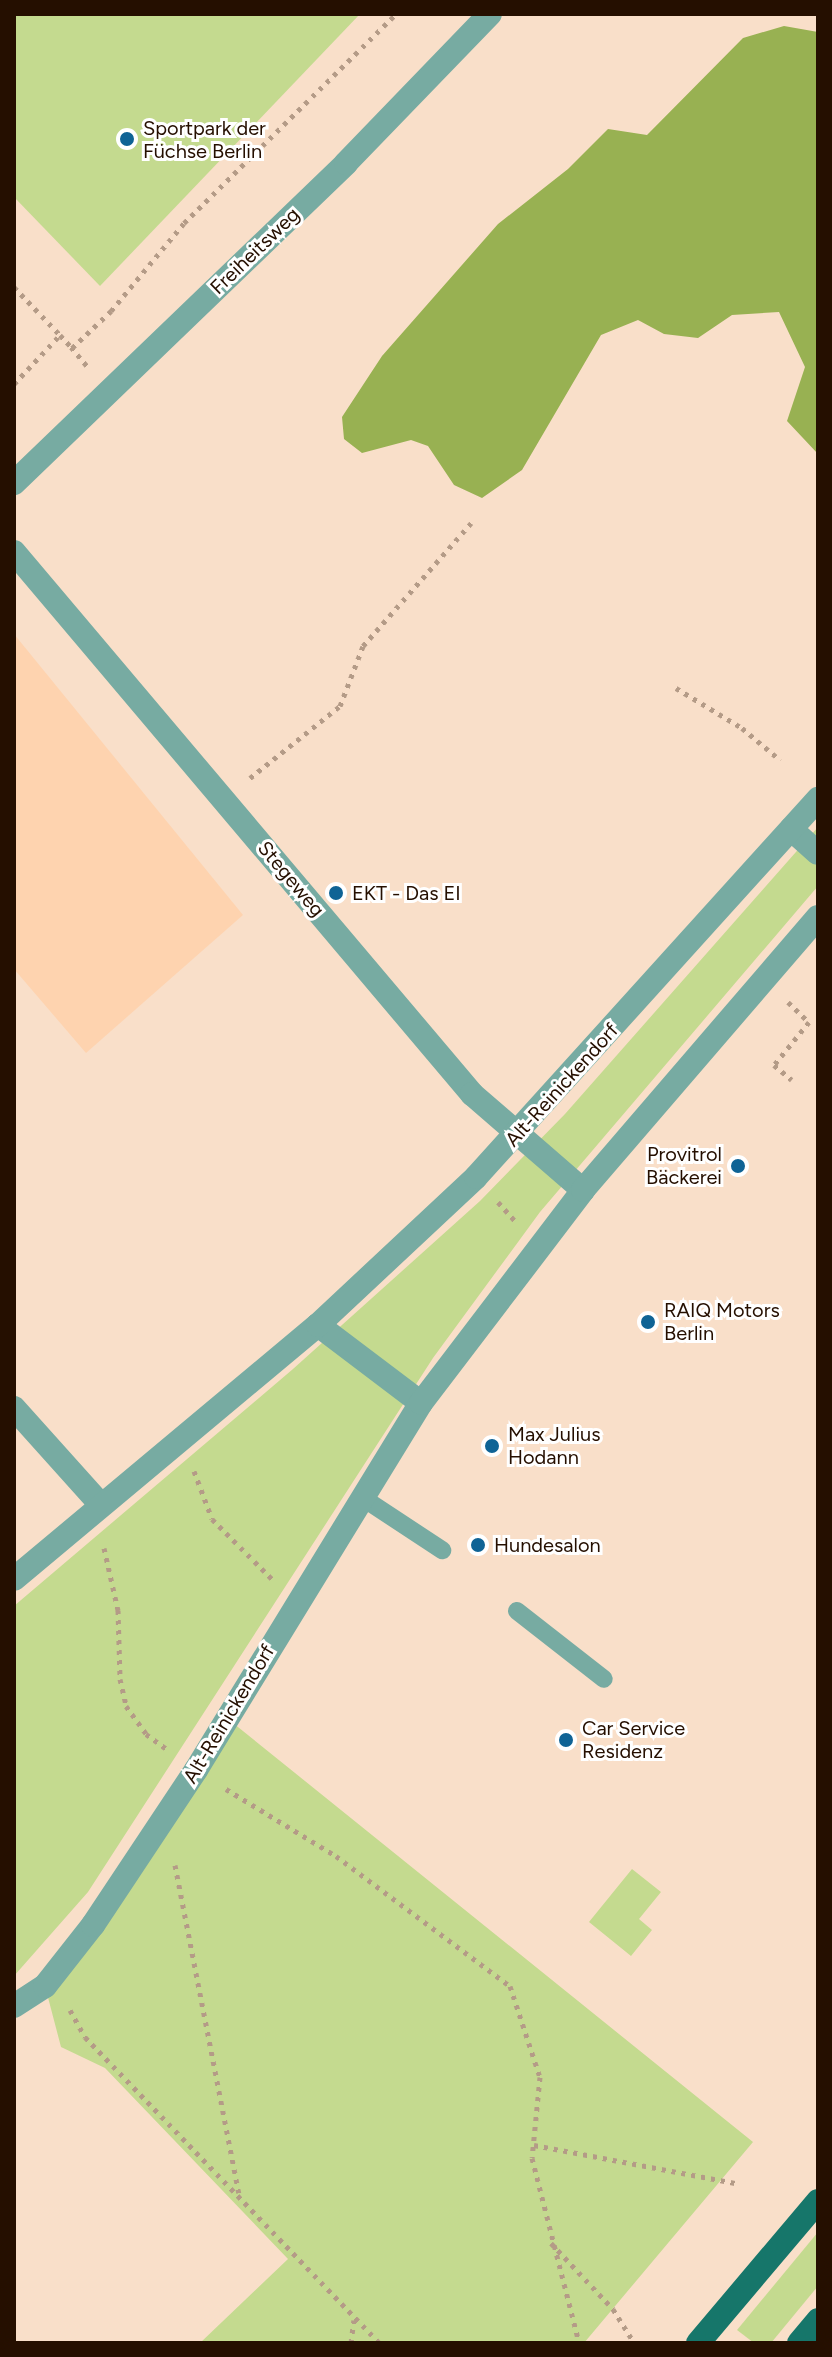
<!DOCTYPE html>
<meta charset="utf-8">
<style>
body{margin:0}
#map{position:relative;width:832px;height:2357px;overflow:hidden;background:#f9dfc9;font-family:Figtree,sans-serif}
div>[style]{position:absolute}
.built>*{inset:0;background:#fed3af}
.green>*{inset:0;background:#c4da8f}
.forest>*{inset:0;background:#98b152}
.path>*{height:5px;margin-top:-2.5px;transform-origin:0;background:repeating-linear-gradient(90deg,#b49b87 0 4px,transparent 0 10px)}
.service>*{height:18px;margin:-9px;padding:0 9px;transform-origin:9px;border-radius:9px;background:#77aba2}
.minor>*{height:24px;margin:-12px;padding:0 12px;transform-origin:12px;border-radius:12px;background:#77aba2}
.primary>*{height:24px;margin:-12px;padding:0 12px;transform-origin:12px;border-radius:12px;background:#16766a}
.dots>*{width:22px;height:22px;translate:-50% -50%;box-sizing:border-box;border:4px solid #fff;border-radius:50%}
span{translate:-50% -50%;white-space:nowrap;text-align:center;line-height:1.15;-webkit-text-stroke:6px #fff;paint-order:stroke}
.poi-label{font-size:20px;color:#250f00}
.left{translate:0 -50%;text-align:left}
.right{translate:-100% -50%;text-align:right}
.street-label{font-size:20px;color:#250f00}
.frame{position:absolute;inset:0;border:16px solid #250f00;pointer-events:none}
</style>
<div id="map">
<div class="built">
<i style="clip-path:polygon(14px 634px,243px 915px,86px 1053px,14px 969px)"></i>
</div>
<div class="green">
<i style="clip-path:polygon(14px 14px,360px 14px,100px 286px,14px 197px)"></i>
<i style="clip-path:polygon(818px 827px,818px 886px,540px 1212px,433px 1358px,88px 1892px,14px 1976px,14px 1606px,293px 1369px,480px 1201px,565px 1114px)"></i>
<i style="clip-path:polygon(228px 1719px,753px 2142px,584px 2343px,200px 2343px,288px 2259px,105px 2068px,61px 2047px,45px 1986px)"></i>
<i style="clip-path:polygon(632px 1869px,661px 1892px,639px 1919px,652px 1930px,631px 1956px,589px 1922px)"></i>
<i style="clip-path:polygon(818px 2232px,818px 2286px,771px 2343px,754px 2343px,737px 2330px)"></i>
</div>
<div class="forest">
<i style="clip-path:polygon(784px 26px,818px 32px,818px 454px,787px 421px,805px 367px,779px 312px,732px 315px,698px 338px,664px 334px,638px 320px,601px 335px,522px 470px,482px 498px,454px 485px,428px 446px,411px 440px,362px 453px,344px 439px,342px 417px,382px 356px,498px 224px,568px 169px,608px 129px,647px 135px,743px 38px)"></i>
</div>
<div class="path">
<i style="left:14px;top:287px;width:69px;rotate:46.2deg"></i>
<i style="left:71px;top:347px;width:26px;rotate:50deg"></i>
<i style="left:14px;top:384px;width:67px;rotate:-46.8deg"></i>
<i style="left:60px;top:335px;width:18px;rotate:47deg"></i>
<i style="left:72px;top:348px;width:54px;rotate:-43.5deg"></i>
<i style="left:111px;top:311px;width:114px;rotate:-50.3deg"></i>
<i style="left:184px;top:223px;width:298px;rotate:-44.6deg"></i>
<i style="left:676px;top:688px;width:77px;rotate:31.2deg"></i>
<i style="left:742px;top:728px;width:50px;rotate:40.1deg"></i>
<i style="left:250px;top:778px;width:115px;rotate:-38.7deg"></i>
<i style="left:340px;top:706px;width:64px;rotate:-69deg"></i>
<i style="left:363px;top:646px;width:164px;rotate:-48.7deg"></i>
<i style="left:788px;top:1002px;width:29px;rotate:44deg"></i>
<i style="left:809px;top:1022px;width:55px;rotate:129.1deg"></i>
<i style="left:774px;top:1065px;width:23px;rotate:40deg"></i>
<i style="left:498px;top:1202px;width:25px;rotate:48deg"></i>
<i style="left:194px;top:1471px;width:51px;rotate:69.4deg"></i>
<i style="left:212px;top:1519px;width:86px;rotate:45deg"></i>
<i style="left:104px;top:1548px;width:64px;rotate:77.3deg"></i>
<i style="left:118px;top:1610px;width:69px;rotate:88.3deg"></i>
<i style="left:120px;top:1679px;width:28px;rotate:77deg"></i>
<i style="left:126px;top:1706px;width:34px;rotate:54deg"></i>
<i style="left:146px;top:1734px;width:27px;rotate:36deg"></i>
<i style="left:226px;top:1789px;width:129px;rotate:31.3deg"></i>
<i style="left:336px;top:1856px;width:217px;rotate:36.8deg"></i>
<i style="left:510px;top:1986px;width:96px;rotate:71.8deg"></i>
<i style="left:540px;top:2077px;width:81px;rotate:95.6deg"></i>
<i style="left:532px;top:2158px;width:191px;rotate:75.7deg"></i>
<i style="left:175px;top:1865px;width:334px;rotate:79deg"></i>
<i style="left:70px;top:2010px;width:31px;rotate:61deg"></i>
<i style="left:85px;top:2037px;width:424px;rotate:46.1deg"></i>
<i style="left:534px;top:2145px;width:206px;rotate:10.7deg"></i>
<i style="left:551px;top:2243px;width:91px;rotate:46.8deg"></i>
<i style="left:613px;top:2309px;width:40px;rotate:58deg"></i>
<i style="left:351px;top:2343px;width:23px;rotate:-83deg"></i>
</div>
<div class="service">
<i style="left:363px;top:1498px;width:95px;rotate:33.4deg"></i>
<i style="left:517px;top:1611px;width:110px;rotate:38deg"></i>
</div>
<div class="minor">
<i style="left:14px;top:483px;width:461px;rotate:-43.9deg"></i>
<i style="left:346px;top:163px;width:207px;rotate:-46deg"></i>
<i style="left:14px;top:552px;width:710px;rotate:49.8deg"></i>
<i style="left:472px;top:1094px;width:147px;rotate:40.9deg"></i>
<i style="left:791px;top:829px;width:36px;rotate:42deg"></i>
<i style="left:318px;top:1325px;width:129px;rotate:37.1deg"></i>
<i style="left:14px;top:1408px;width:130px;rotate:48.1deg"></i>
<i style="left:14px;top:1579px;width:396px;rotate:-39.9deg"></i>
<i style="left:318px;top:1325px;width:216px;rotate:-43.1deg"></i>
<i style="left:476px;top:1177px;width:510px;rotate:-47.86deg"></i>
<i style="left:14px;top:2006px;width:37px;rotate:-33deg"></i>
<i style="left:45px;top:1986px;width:78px;rotate:-51.8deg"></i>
<i style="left:93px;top:1925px;width:186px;rotate:-56.4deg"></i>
<i style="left:196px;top:1770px;width:430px;rotate:-58.5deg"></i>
<i style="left:421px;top:1403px;width:268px;rotate:-52.7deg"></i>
<i style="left:583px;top:1190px;width:360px;rotate:-49.3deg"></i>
</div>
<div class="primary">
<i style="left:698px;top:2343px;width:186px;rotate:-49.8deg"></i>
<i style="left:799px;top:2343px;width:30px;rotate:-50deg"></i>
</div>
<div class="dots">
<i style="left:127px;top:139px;background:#0f6395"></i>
<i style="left:336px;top:893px;background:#0f6395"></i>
<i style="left:738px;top:1166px;background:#0f6395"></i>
<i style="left:648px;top:1322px;background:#0f6395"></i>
<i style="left:492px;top:1446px;background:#0f6395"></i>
<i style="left:478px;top:1545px;background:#0f6395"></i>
<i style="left:566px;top:1740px;background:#0f6395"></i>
</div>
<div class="poi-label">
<span class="left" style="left:143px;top:140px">Sportpark der<br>Füchse Berlin</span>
<span class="left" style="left:352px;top:893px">EKT - Das EI</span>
<span class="right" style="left:722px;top:1166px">Provitrol<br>Bäckerei</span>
<span class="left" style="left:664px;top:1322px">RAIQ Motors<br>Berlin</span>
<span class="left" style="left:508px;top:1446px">Max Julius<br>Hodann</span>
<span class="left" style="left:494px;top:1545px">Hundesalon</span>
<span class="left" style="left:582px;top:1740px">Car Service<br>Residenz</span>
</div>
<div class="street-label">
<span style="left:255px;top:251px;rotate:-44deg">Freiheitsweg</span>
<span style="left:291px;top:879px;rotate:50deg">Stegeweg</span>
<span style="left:562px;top:1085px;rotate:-48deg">Alt-Reinickendorf</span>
<span style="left:229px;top:1714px;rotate:-59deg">Alt-Reinickendorf</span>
</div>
<div class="frame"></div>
</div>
